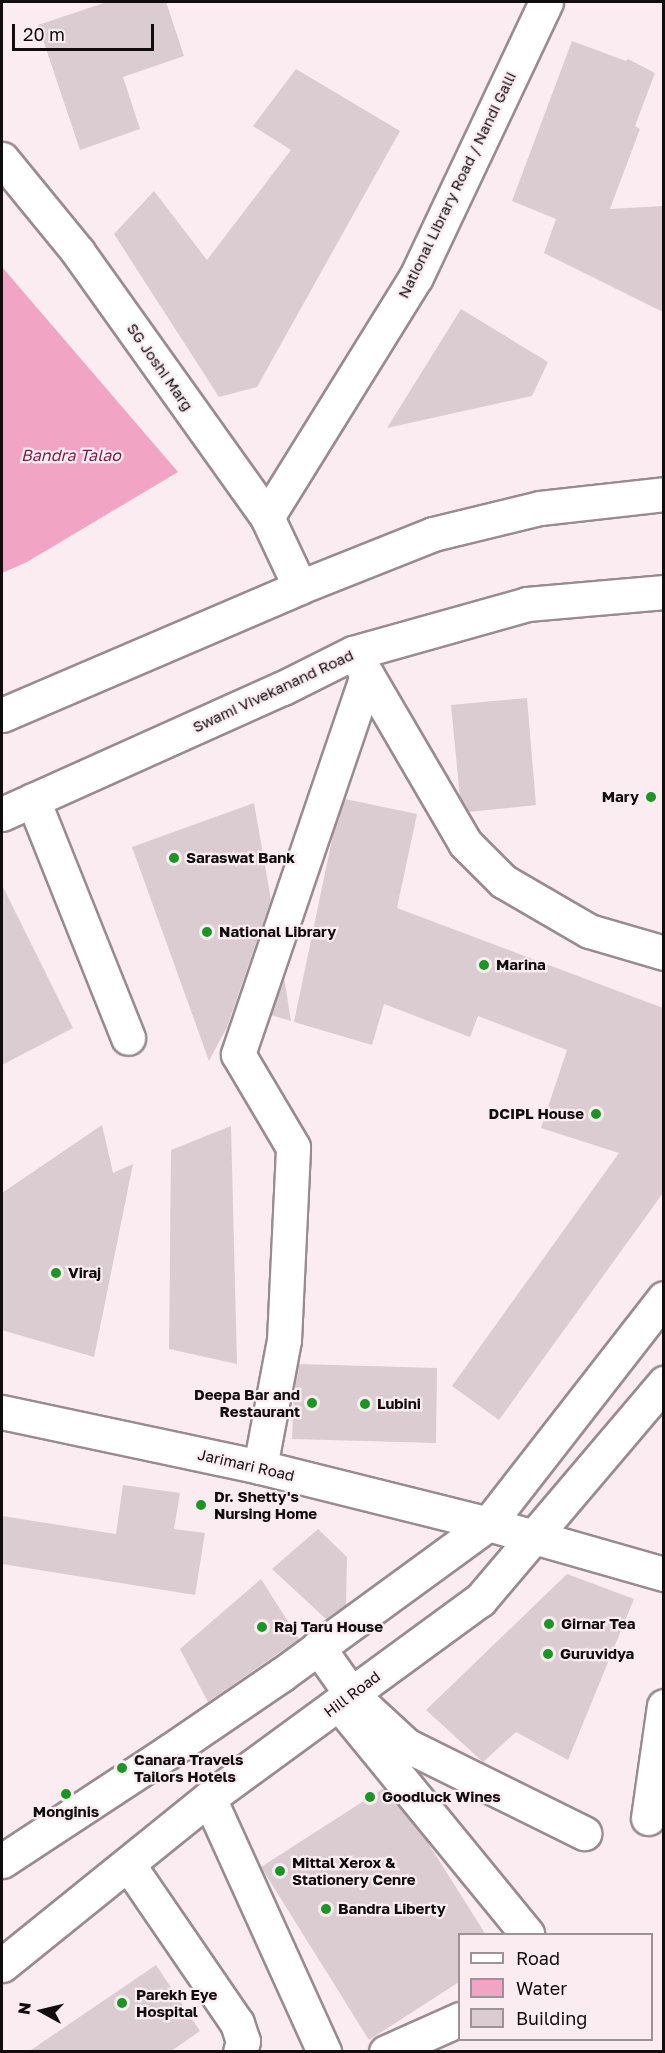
<!DOCTYPE html>
<style>
body{margin:0}
#map{position:relative;width:665px;height:2053px;overflow:hidden;background:#fbecf1;font-family:"Golos Text",sans-serif}
div>[style]{position:absolute}
.water>*{inset:0;background:#f2a4c4}
.building>*{inset:0;background:#dbccd1}
.roads{filter:drop-shadow(2px 0 #998c91) drop-shadow(-2px 0 #998c91) drop-shadow(0 2px #998c91) drop-shadow(0 -2px #998c91)}
.minor>*{height:33px;margin:-16.5px;padding:0 16.5px;transform-origin:16.5px;border-radius:16.5px;background:#fff}
.major>*{height:33px;margin:-16.5px;padding:0 16.5px;transform-origin:16.5px;border-radius:16.5px;background:#fff}
.dots>*{width:16px;height:16px;translate:-50% -50%;box-sizing:border-box;border:3px solid #fbecf1;border-radius:50%}
span{translate:-50% -50%;white-space:nowrap;text-align:center;line-height:1.15;-webkit-text-stroke:4.5px #fbecf1;paint-order:stroke}
.street-label{font-size:15px;color:#110c0e}
.poi-label{font-size:15px;color:#110c0e;font-weight:700}
.right{translate:-100% -50%;text-align:right}
.left{translate:0 -50%;text-align:left}
.water-label{font-size:16px;color:#761d4a;font-style:italic}
.frame{position:absolute;inset:0;border:3px solid #110c0e;pointer-events:none}
.legend{position:absolute;left:458px;top:1933px;width:195px;height:108px;box-sizing:border-box;background:#fbecf1;border:2px solid #9d9296;margin:0;padding:8px 10px;list-style:none;font-size:18px;color:#110c0e}
.legend li{display:flex;align-items:center;gap:12px;height:30px}
.legend b{width:30px;border:2px solid #9d9296}
.north{position:absolute;left:12px;top:1981px;width:60px;height:60px;-webkit-text-stroke:4px #fbecf1;paint-order:stroke;rotate:278deg;font-size:16px;font-weight:700;line-height:24px;text-align:center;color:#110c0e}
.north::after{content:'';display:block;margin:auto;width:21px;height:27px;background:#110c0e;clip-path:polygon(50% 0,100% 100%,50% 72%,0 100%)}
.scale{position:absolute;left:12px;top:24px;width:142px;height:27px;box-sizing:border-box;border:3px solid #110c0e;border-top:0;padding-left:8px;font-size:18px;line-height:21px;white-space:nowrap;color:#110c0e;-webkit-text-stroke:4px #fbecf1;paint-order:stroke}
</style>
<div id="map">
<div class="water">
<i style="clip-path:polygon(2px 267px,178px 472px,27px 562px,2px 573px)"></i>
</div>
<div class="building">
<i style="clip-path:polygon(107px 2px,166px 2px,184px 56px,123px 77px,140px 129px,80px 150px,38px 25px)"></i>
<i style="clip-path:polygon(572px 41px,626px 61px,628px 59px,655px 73px,635px 126px,640px 129px,610px 209px,663px 206px,663px 312px,544px 253px,556px 219px,512px 201px)"></i>
<i style="clip-path:polygon(296px 69px,400px 131px,257px 387px,219px 397px,114px 234px,154px 191px,207px 260px,291px 150px,253px 126px)"></i>
<i style="clip-path:polygon(461px 309px,548px 362px,532px 396px,387px 428px)"></i>
<i style="clip-path:polygon(527px 698px,536px 805px,468px 812px,460px 798px,451px 705px)"></i>
<i style="clip-path:polygon(345px 799px,417px 814px,397px 908px,663px 1008px,663px 1193px,499px 1420px,452px 1386px,619px 1153px,541px 1128px,567px 1050px,478px 1016px,470px 1037px,384px 1004px,372px 1045px,294px 1022px,334px 830px)"></i>
<i style="clip-path:polygon(254px 803px,271px 900px,227px 1027px,209px 1061px,132px 847px)"></i>
<i style="clip-path:polygon(2px 885px,73px 1028px,2px 1065px)"></i>
<i style="clip-path:polygon(284px 977px,291px 1021px,271px 1015px)"></i>
<i style="clip-path:polygon(102px 1125px,113px 1173px,133px 1164px,94px 1357px,2px 1330px,2px 1193px)"></i>
<i style="clip-path:polygon(231px 1126px,237px 1364px,169px 1349px,171px 1150px)"></i>
<i style="clip-path:polygon(298px 1364px,437px 1368px,436px 1443px,292px 1439px,294px 1389px)"></i>
<i style="clip-path:polygon(123px 1485px,180px 1493px,174px 1529px,205px 1533px,195px 1595px,2px 1564px,2px 1516px,116px 1534px)"></i>
<i style="clip-path:polygon(318px 1529px,347px 1557px,346px 1605px,326px 1619px,272px 1569px)"></i>
<i style="clip-path:polygon(567px 1574px,634px 1599px,568px 1760px,516px 1732px,483px 1762px,426px 1710px)"></i>
<i style="clip-path:polygon(261px 1579px,299px 1639px,208px 1702px,180px 1649px)"></i>
<i style="clip-path:polygon(384px 1788px,428px 1843px,486px 1935px,459px 1935px,459px 1982px,369px 2040px,261px 1867px)"></i>
<i style="clip-path:polygon(156px 1965px,200px 2031px,170px 2052px,28px 2052px)"></i>
</div>
<div class="roads">
<div class="minor">
<i style="left:2px;top:159px;width:120px;rotate:50.7deg"></i>
<i style="left:78px;top:252px;width:325px;rotate:54.5deg"></i>
<i style="left:267px;top:517px;width:77px;rotate:64.8deg"></i>
<i style="left:267px;top:517px;width:282px;rotate:-58.2deg"></i>
<i style="left:416px;top:277px;width:304px;rotate:-64.7deg"></i>
<i style="left:360px;top:663px;width:208px;rotate:59.7deg"></i>
<i style="left:465px;top:843px;width:54px;rotate:45deg"></i>
<i style="left:503px;top:881px;width:99px;rotate:30.2deg"></i>
<i style="left:589px;top:931px;width:78px;rotate:16.3deg"></i>
<i style="left:33px;top:800px;width:256px;rotate:68.2deg"></i>
<i style="left:2px;top:1412px;width:264px;rotate:12deg"></i>
<i style="left:260px;top:1467px;width:235px;rotate:14deg"></i>
<i style="left:488px;top:1524px;width:183px;rotate:15.9deg"></i>
<i style="left:260px;top:1467px;width:129px;rotate:-79.3deg"></i>
<i style="left:284px;top:1340px;width:193px;rotate:-87.3deg"></i>
<i style="left:293px;top:1147px;width:108px;rotate:-120.6deg"></i>
<i style="left:238px;top:1054px;width:400px;rotate:-71.2deg"></i>
<i style="left:318px;top:1647px;width:57px;rotate:54.9deg"></i>
<i style="left:351px;top:1694px;width:75px;rotate:42.8deg"></i>
<i style="left:406px;top:1745px;width:199px;rotate:26.3deg"></i>
<i style="left:348px;top:1715px;width:283px;rotate:50.7deg"></i>
<i style="left:209px;top:1798px;width:279px;rotate:65.6deg"></i>
<i style="left:648px;top:1818px;width:113px;rotate:-81.9deg"></i>
<i style="left:128px;top:1864px;width:193px;rotate:55.6deg"></i>
<i style="left:237px;top:2023px;width:19px;rotate:72deg"></i>
<i style="left:243px;top:2041px;width:11px;rotate:105deg"></i>
<i style="left:386px;top:2052px;width:81px;rotate:-24deg"></i>
</div>
<div class="major">
<i style="left:2px;top:715px;width:324px;rotate:-23.2deg"></i>
<i style="left:300px;top:587px;width:143px;rotate:-21.7deg"></i>
<i style="left:433px;top:534px;width:110px;rotate:-13.7deg"></i>
<i style="left:540px;top:508px;width:125px;rotate:-6.4deg"></i>
<i style="left:2px;top:814px;width:308px;rotate:-24.2deg"></i>
<i style="left:283px;top:688px;width:78px;rotate:-26.6deg"></i>
<i style="left:353px;top:653px;width:181px;rotate:-15.7deg"></i>
<i style="left:527px;top:604px;width:138px;rotate:-5deg"></i>
<i style="left:2px;top:1861px;width:199px;rotate:-33.3deg"></i>
<i style="left:168px;top:1752px;width:137px;rotate:-34.3deg"></i>
<i style="left:281px;top:1675px;width:256px;rotate:-36.1deg"></i>
<i style="left:488px;top:1524px;width:286px;rotate:-52.1deg"></i>
<i style="left:2px;top:1965px;width:266px;rotate:-38.9deg"></i>
<i style="left:209px;top:1798px;width:336px;rotate:-36.2deg"></i>
<i style="left:480px;top:1600px;width:285px;rotate:-49.7deg"></i>
</div>
</div>
<div class="dots">
<i style="left:651px;top:797px;background:#1d9526"></i>
<i style="left:174px;top:858px;background:#1d9526"></i>
<i style="left:207px;top:932px;background:#1d9526"></i>
<i style="left:484px;top:965px;background:#1d9526"></i>
<i style="left:596px;top:1114px;background:#1d9526"></i>
<i style="left:56px;top:1273px;background:#1d9526"></i>
<i style="left:312px;top:1403px;background:#1d9526"></i>
<i style="left:365px;top:1404px;background:#1d9526"></i>
<i style="left:201px;top:1505px;background:#1d9526"></i>
<i style="left:549px;top:1624px;background:#1d9526"></i>
<i style="left:262px;top:1627px;background:#1d9526"></i>
<i style="left:548px;top:1654px;background:#1d9526"></i>
<i style="left:122px;top:1768px;background:#1d9526"></i>
<i style="left:66px;top:1794px;background:#1d9526"></i>
<i style="left:370px;top:1797px;background:#1d9526"></i>
<i style="left:280px;top:1871px;background:#1d9526"></i>
<i style="left:326px;top:1909px;background:#1d9526"></i>
<i style="left:122px;top:2003px;background:#1d9526"></i>
</div>
<div class="street-label">
<span style="left:457px;top:185px;rotate:-64deg">National Library Road / Nandi Galli</span>
<span style="left:160px;top:367px;rotate:55deg">SG Joshi Marg</span>
<span style="left:273px;top:691px;rotate:-25deg">Swami Vivekanand Road</span>
<span style="left:246px;top:1465px;rotate:13deg">Jarimari Road</span>
<span style="left:352px;top:1694px;rotate:-37deg">Hill Road</span>
</div>
<div class="poi-label">
<span class="right" style="left:639px;top:797px">Mary</span>
<span class="left" style="left:186px;top:858px">Saraswat Bank</span>
<span class="left" style="left:219px;top:932px">National Library</span>
<span class="left" style="left:496px;top:965px">Marina</span>
<span class="right" style="left:584px;top:1114px">DCIPL House</span>
<span class="left" style="left:68px;top:1273px">Viraj</span>
<span class="right" style="left:300px;top:1403px">Deepa Bar and<br>Restaurant</span>
<span class="left" style="left:377px;top:1404px">Lubini</span>
<span class="left" style="left:214px;top:1505px">Dr. Shetty's<br>Nursing Home</span>
<span class="left" style="left:561px;top:1624px">Girnar Tea</span>
<span class="left" style="left:274px;top:1627px">Raj Taru House</span>
<span class="left" style="left:560px;top:1654px">Guruvidya</span>
<span class="left" style="left:134px;top:1768px">Canara Travels<br>Tailors Hotels</span>
<span class="left" style="left:382px;top:1797px">Goodluck Wines</span>
<span style="left:66px;top:1812px">Monginis</span>
<span class="left" style="left:292px;top:1871px">Mittal Xerox &amp;<br>Stationery Cenre</span>
<span class="left" style="left:338px;top:1909px">Bandra Liberty</span>
<span class="left" style="left:136px;top:2003px">Parekh Eye<br>Hospital</span>
</div>
<div class="water-label">
<span style="left:71px;top:455px">Bandra Talao</span>
</div>
<div class="frame"></div>
<ul class="legend">
<li><b style="height:8px;background:#fff"></b>Road</li>
<li><b style="height:16px;background:#f2a4c4"></b>Water</li>
<li><b style="height:16px;background:#dbccd1"></b>Building</li>
</ul>
<div class="north">N</div>
<div class="scale">20 m</div>
</div>
